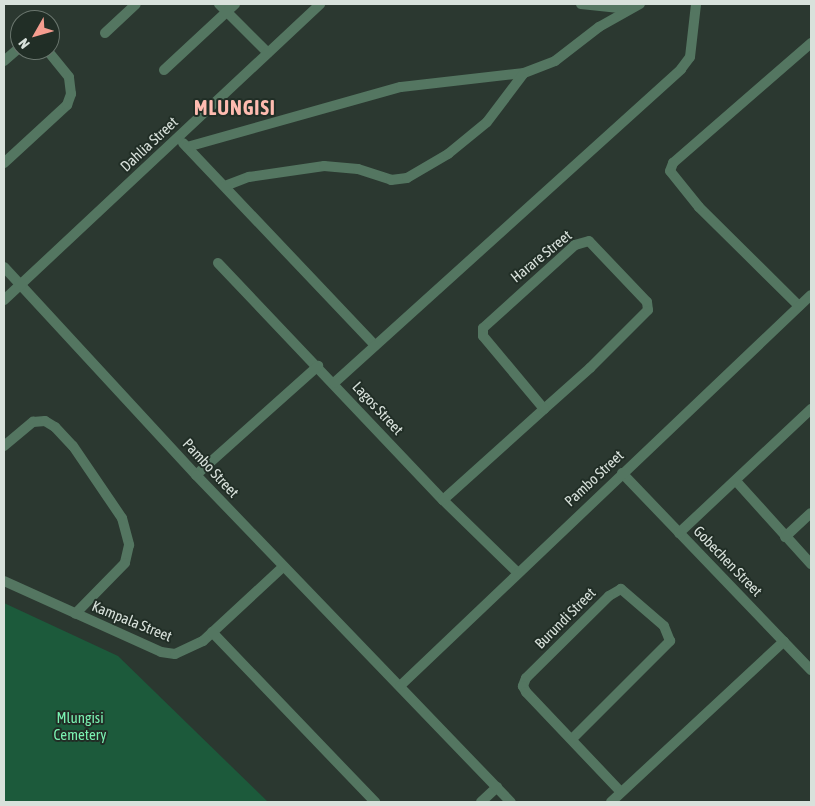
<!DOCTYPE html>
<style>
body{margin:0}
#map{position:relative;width:815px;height:806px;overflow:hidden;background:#2b3830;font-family:"Asap Condensed",sans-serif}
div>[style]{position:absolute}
.green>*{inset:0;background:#1c5a3b}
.minor>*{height:10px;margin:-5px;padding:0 5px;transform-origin:5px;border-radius:5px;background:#547661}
.tertiary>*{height:10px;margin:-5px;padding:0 5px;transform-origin:5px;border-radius:5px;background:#547661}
span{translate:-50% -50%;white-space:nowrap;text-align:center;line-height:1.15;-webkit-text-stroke:4px #212e26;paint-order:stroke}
.street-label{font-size:15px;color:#d8e1db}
.park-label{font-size:15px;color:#7af1b1}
.district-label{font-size:20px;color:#febbb0;font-weight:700;letter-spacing:1px}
.frame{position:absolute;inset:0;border:5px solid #d8e1db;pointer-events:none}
.north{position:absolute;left:10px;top:10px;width:50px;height:50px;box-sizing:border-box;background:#212e26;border:1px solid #6a766e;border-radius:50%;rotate:232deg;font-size:14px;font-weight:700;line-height:20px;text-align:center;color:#d8e1db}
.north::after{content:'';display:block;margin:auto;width:18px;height:22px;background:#f59d8f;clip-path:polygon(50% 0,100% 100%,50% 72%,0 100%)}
</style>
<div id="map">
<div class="green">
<i style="clip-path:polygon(4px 603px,118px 656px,268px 802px,4px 802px)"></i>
</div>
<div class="minor">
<i style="left:219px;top:4px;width:69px;rotate:45deg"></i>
<i style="left:581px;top:4px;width:48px;rotate:5.9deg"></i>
<i style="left:105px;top:33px;width:42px;rotate:-43.1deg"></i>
<i style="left:4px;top:61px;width:21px;rotate:-41deg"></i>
<i style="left:164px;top:70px;width:97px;rotate:-42.9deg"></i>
<i style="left:183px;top:143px;width:279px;rotate:46.5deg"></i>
<i style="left:187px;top:147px;width:222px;rotate:-15.7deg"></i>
<i style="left:401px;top:87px;width:124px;rotate:-6.5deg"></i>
<i style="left:524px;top:73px;width:33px;rotate:-21deg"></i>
<i style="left:555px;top:61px;width:56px;rotate:-37.7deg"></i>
<i style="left:599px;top:27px;width:47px;rotate:-29.3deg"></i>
<i style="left:4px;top:163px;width:86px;rotate:-42.6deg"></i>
<i style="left:67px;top:105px;width:12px;rotate:-70deg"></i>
<i style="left:71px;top:94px;width:17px;rotate:-97deg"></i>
<i style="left:69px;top:77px;width:35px;rotate:-129deg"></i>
<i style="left:225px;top:186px;width:26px;rotate:-21deg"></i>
<i style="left:249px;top:177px;width:76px;rotate:-8.3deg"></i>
<i style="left:324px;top:166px;width:34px;rotate:5deg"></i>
<i style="left:358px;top:169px;width:35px;rotate:18deg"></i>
<i style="left:391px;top:180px;width:16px;rotate:-7deg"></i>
<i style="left:407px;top:178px;width:48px;rotate:-30.3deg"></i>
<i style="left:448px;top:154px;width:50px;rotate:-39.4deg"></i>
<i style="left:487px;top:122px;width:61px;rotate:-52.9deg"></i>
<i style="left:218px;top:263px;width:327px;rotate:46.5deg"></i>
<i style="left:443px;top:500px;width:103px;rotate:44.2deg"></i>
<i style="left:799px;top:306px;width:141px;rotate:-135.3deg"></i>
<i style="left:699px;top:207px;width:46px;rotate:-128.9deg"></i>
<i style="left:670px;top:171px;width:9px;rotate:-69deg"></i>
<i style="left:673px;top:163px;width:183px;rotate:-41deg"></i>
<i style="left:334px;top:383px;width:468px;rotate:-42.1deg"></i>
<i style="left:681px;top:69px;width:15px;rotate:-53deg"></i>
<i style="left:690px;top:57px;width:53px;rotate:-83.5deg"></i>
<i style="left:4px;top:446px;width:38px;rotate:-40deg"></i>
<i style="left:33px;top:422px;width:12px;rotate:-5deg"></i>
<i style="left:45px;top:421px;width:12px;rotate:31deg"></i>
<i style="left:55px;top:427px;width:26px;rotate:47deg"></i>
<i style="left:73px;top:446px;width:87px;rotate:55.8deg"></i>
<i style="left:122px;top:518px;width:28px;rotate:75deg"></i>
<i style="left:129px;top:545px;width:18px;rotate:103deg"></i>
<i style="left:125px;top:563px;width:71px;rotate:134.4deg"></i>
<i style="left:622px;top:473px;width:273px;rotate:46.2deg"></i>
<i style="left:196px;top:475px;width:164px;rotate:-41.8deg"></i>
<i style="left:736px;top:481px;width:112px;rotate:47.9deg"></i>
<i style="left:443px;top:500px;width:136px;rotate:-42deg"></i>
<i style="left:544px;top:409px;width:62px;rotate:-41.7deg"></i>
<i style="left:590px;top:368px;width:82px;rotate:-45deg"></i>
<i style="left:648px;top:310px;width:8px;rotate:-97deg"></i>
<i style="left:647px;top:302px;width:84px;rotate:-133.6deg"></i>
<i style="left:589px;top:241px;width:15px;rotate:164deg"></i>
<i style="left:575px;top:245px;width:124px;rotate:137.9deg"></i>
<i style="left:483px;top:328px;width:8px;rotate:90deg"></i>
<i style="left:483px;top:336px;width:95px;rotate:50.1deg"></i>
<i style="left:679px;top:533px;width:181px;rotate:-43.2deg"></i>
<i style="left:785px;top:537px;width:35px;rotate:-43deg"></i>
<i style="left:4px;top:581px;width:172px;rotate:24.3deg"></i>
<i style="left:161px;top:652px;width:14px;rotate:8deg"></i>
<i style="left:175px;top:654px;width:31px;rotate:-25deg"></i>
<i style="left:203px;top:641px;width:109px;rotate:-42.8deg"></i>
<i style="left:212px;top:632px;width:236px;rotate:46.2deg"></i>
<i style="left:572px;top:739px;width:139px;rotate:-45deg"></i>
<i style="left:670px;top:641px;width:16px;rotate:-112deg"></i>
<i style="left:664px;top:626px;width:57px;rotate:-139.3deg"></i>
<i style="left:621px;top:589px;width:14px;rotate:150deg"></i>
<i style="left:609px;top:596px;width:117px;rotate:135.3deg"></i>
<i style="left:526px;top:678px;width:9px;rotate:111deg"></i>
<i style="left:523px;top:686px;width:7px;rotate:63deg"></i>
<i style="left:526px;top:692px;width:138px;rotate:46.5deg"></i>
<i style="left:481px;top:802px;width:22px;rotate:-43deg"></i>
<i style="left:611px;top:802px;width:236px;rotate:-42.9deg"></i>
</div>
<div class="tertiary">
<i style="left:4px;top:267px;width:283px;rotate:47.3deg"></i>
<i style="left:196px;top:475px;width:454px;rotate:46.1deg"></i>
<i style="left:4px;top:300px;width:433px;rotate:-43.1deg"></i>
<i style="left:400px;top:686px;width:567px;rotate:-43.57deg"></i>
</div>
<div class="street-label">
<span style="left:149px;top:144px;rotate:-43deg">Dahlia Street</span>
<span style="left:541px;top:256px;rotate:-39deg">Harare Street</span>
<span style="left:378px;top:408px;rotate:47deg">Lagos Street</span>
<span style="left:211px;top:468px;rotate:47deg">Pambo Street</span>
<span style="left:594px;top:478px;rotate:-43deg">Pambo Street</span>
<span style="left:728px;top:561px;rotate:46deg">Gobechen Street</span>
<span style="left:565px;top:618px;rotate:-45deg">Burundi Street</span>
<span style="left:132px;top:621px;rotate:22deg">Kampala Street</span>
</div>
<div class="park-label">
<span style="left:80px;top:726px">Mlungisi<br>Cemetery</span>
</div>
<div class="district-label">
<span style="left:235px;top:107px">MLUNGISI</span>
</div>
<div class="frame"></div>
<div class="north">N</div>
</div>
